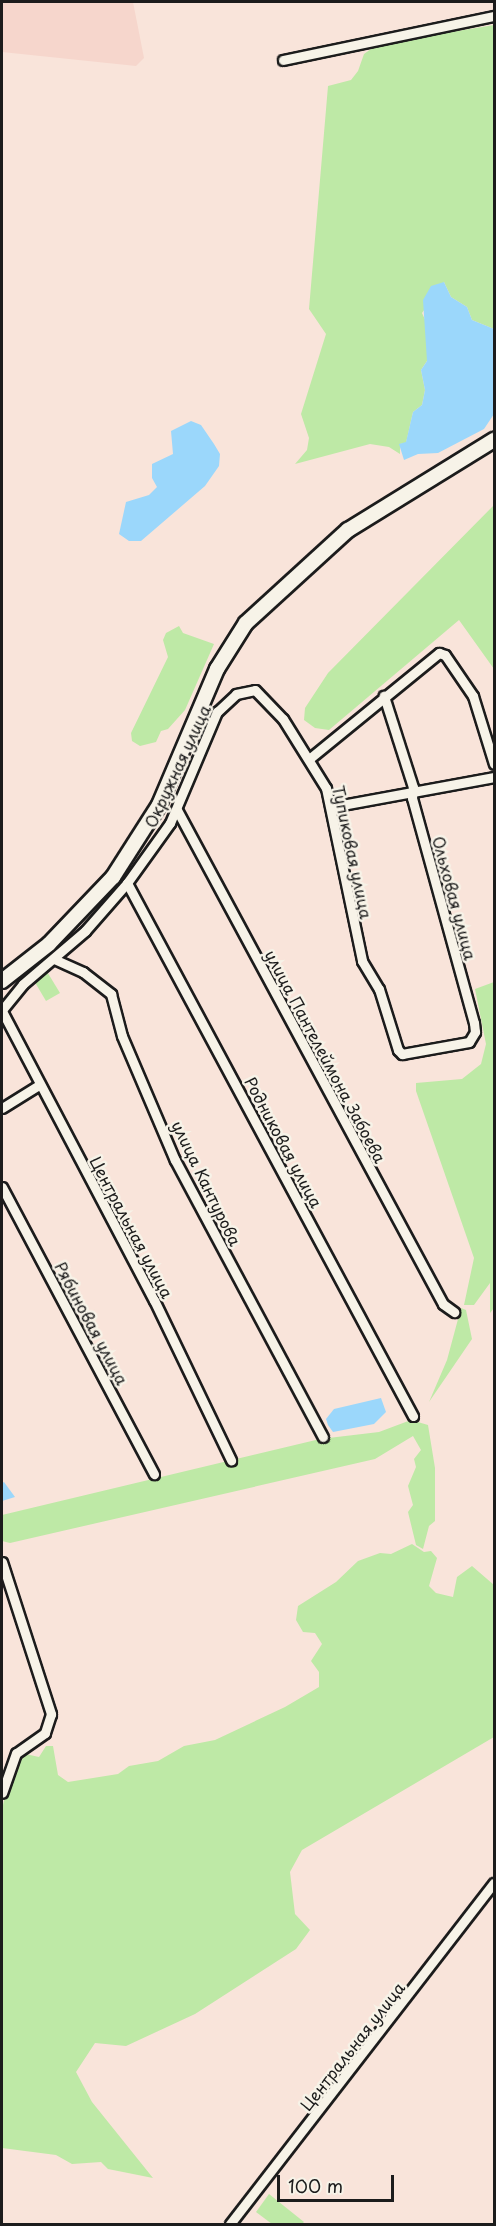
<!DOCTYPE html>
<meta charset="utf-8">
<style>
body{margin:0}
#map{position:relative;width:496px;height:2226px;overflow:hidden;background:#f9e4da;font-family:"Playpen Sans",sans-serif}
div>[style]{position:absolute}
.built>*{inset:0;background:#f6d6cc}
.green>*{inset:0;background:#bee9a6}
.water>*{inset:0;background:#9bd7fb}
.roads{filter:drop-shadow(2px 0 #1c1c1c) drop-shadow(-2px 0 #1c1c1c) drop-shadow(0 2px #1c1c1c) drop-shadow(0 -2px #1c1c1c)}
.street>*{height:9px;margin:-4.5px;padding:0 4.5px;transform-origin:4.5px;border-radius:4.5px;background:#f7f3e8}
.secondary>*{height:14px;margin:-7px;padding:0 7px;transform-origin:7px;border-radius:7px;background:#f7f3e8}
span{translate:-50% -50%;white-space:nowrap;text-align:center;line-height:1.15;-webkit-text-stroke:5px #f7f3e8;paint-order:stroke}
.street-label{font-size:16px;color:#1c1c1c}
.frame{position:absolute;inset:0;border:3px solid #1c1c1c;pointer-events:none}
.scale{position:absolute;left:277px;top:2175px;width:117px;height:27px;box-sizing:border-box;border:3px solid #1c1c1c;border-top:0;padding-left:8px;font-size:18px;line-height:21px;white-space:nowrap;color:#1c1c1c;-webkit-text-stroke:4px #f7f3e8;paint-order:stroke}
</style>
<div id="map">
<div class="built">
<i style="clip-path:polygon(2px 2px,133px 2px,144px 58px,136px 66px,2px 52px)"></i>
</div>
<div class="green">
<i style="clip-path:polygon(494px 25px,494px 329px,472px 320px,467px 307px,451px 297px,444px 282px,422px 313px,427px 324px,427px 361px,421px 370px,425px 390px,422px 405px,413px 412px,406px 443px,400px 444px,400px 454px,389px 447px,370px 444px,295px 464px,307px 450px,309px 438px,301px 414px,326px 334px,309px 309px,328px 86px,351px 80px,358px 71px,364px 54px,378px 44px)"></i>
<i style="clip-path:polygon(494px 505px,494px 669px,459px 620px,329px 730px,315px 728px,304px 720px,305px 708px,328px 673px)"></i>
<i style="clip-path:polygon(179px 626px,183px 633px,214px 644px,185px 710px,168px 729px,161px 731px,156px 742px,140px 746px,132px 741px,131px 733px,168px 657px,163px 640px,166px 633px)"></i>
<i style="clip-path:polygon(46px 970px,60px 993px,46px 1001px,33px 979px)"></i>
<i style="clip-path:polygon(494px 982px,494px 1308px,490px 1313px,490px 1283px,474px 1305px,464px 1305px,474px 1258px,416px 1091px,416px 1083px,462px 1079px,481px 1064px,486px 1044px,475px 989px)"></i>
<i style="clip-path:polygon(461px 1308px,466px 1310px,472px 1339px,429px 1402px,447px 1360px)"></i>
<i style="clip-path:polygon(411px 1420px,428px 1425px,435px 1468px,435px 1521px,429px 1526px,423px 1549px,416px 1545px,408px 1512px,413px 1505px,408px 1486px,416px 1467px,414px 1459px,421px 1450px,413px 1436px,375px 1459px,10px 1543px,2px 1541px,2px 1515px,320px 1439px,379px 1432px)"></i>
<i style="clip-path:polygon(412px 1544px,424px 1552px,431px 1551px,437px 1558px,429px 1586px,436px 1593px,453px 1597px,457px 1577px,472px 1566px,494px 1585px,494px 1737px,302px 1850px,290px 1872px,295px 1914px,310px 1930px,296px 1949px,195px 2014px,126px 2046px,95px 2043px,76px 2072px,92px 2102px,153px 2178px,108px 2169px,101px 2162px,72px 2164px,56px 2155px,2px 2148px,2px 1810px,12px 1762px,21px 1753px,39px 1757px,46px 1746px,53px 1746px,58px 1775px,68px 1782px,118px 1774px,129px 1766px,158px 1761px,184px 1746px,215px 1740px,285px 1707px,319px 1687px,319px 1672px,311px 1661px,322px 1644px,315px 1633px,303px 1632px,296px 1620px,298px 1606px,336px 1582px,358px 1561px,380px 1553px,391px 1554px)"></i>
<i style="clip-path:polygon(269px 2194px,304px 2222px,302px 2224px,272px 2224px,256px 2212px)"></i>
</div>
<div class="water">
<i style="clip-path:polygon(444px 282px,451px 297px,467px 307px,472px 320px,494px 329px,494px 414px,484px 429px,438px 453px,418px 454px,404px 460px,399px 444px,406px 442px,413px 412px,422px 405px,425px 390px,421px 370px,427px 361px,423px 300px,431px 286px)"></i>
<i style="clip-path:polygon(191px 421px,201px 425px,214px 444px,220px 454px,219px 466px,205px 486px,141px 541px,129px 541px,119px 534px,126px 502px,149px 495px,157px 487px,152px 478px,152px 464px,173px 454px,171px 431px)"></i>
<i style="clip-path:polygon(381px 1398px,386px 1412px,374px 1424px,333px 1432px,328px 1425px,326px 1419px,334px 1409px)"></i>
<i style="clip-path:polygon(4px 1482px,15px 1497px,2px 1501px,2px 1483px)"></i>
</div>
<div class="roads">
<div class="street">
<i style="left:283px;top:60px;width:216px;rotate:-11.8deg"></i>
<i style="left:309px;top:759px;width:168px;rotate:-39.2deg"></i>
<i style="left:439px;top:653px;width:6px;rotate:18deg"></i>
<i style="left:445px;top:655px;width:50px;rotate:55.7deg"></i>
<i style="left:473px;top:696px;width:71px;rotate:72.8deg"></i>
<i style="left:331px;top:807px;width:166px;rotate:-10.4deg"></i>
<i style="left:177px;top:810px;width:561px;rotate:61.7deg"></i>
<i style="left:443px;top:1304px;width:14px;rotate:36deg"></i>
<i style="left:127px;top:883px;width:605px;rotate:61.78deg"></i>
<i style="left:54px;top:959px;width:32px;rotate:24deg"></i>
<i style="left:83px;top:972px;width:36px;rotate:38deg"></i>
<i style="left:111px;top:994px;width:43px;rotate:75.3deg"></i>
<i style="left:122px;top:1036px;width:135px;rotate:66.9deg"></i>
<i style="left:175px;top:1160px;width:314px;rotate:61.9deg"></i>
<i style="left:2px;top:1010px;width:33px;rotate:-51deg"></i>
<i style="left:23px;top:984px;width:82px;rotate:-40.5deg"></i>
<i style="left:85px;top:931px;width:64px;rotate:-48.8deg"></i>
<i style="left:127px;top:883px;width:74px;rotate:-54.4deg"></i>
<i style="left:170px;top:823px;width:121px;rotate:-67.1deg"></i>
<i style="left:217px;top:712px;width:26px;rotate:-43deg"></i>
<i style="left:236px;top:694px;width:19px;rotate:-12deg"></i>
<i style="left:255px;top:690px;width:40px;rotate:46deg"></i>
<i style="left:283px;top:719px;width:81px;rotate:58.1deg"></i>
<i style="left:326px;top:788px;width:177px;rotate:78.2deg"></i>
<i style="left:362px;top:961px;width:33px;rotate:59deg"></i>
<i style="left:379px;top:989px;width:64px;rotate:72.7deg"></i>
<i style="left:398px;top:1050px;width:6px;rotate:45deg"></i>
<i style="left:402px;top:1054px;width:68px;rotate:-10.2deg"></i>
<i style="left:469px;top:1042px;width:12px;rotate:-59deg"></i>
<i style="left:475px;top:1032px;width:9px;rotate:-96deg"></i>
<i style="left:474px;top:1023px;width:233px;rotate:-105.4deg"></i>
<i style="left:412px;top:798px;width:11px;rotate:-85deg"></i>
<i style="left:413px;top:787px;width:96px;rotate:-107.7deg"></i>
<i style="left:2px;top:1011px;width:327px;rotate:62.3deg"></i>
<i style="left:154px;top:1300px;width:178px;rotate:64.3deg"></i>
<i style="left:2px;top:1108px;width:44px;rotate:-31.9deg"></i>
<i style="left:2px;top:1187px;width:325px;rotate:62.1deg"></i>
<i style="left:2px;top:1562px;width:160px;rotate:72.1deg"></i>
<i style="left:51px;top:1714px;width:20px;rotate:108deg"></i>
<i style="left:45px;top:1733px;width:35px;rotate:145deg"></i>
<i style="left:16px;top:1753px;width:42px;rotate:109.3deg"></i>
<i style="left:230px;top:2224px;width:431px;rotate:-52.3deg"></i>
</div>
<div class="secondary">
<i style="left:2px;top:981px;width:60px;rotate:-38.2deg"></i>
<i style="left:49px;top:944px;width:93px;rotate:-46.3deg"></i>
<i style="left:113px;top:877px;width:85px;rotate:-57.4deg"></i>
<i style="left:159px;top:805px;width:148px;rotate:-66.9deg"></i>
<i style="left:217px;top:669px;width:54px;rotate:-57.8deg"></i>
<i style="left:246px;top:623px;width:138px;rotate:-42.4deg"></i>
<i style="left:348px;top:530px;width:172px;rotate:-31.7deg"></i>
</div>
</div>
<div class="street-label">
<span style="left:177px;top:766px;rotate:-65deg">Окружная улица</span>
<span style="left:353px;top:852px;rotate:78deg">Тупиковая улица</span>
<span style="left:455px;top:898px;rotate:75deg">Ольховая улица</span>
<span style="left:326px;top:1056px;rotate:62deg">улица Пантелеймона Забоева</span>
<span style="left:284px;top:1142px;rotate:62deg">Родниковая улица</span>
<span style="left:207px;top:1183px;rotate:64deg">улица Кантурова</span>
<span style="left:132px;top:1227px;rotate:62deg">Центральная улица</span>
<span style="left:92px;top:1323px;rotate:62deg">Рябиновая улица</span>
<span style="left:352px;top:2046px;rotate:-52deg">Центральная улица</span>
</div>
<div class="frame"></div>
<div class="scale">100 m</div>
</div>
